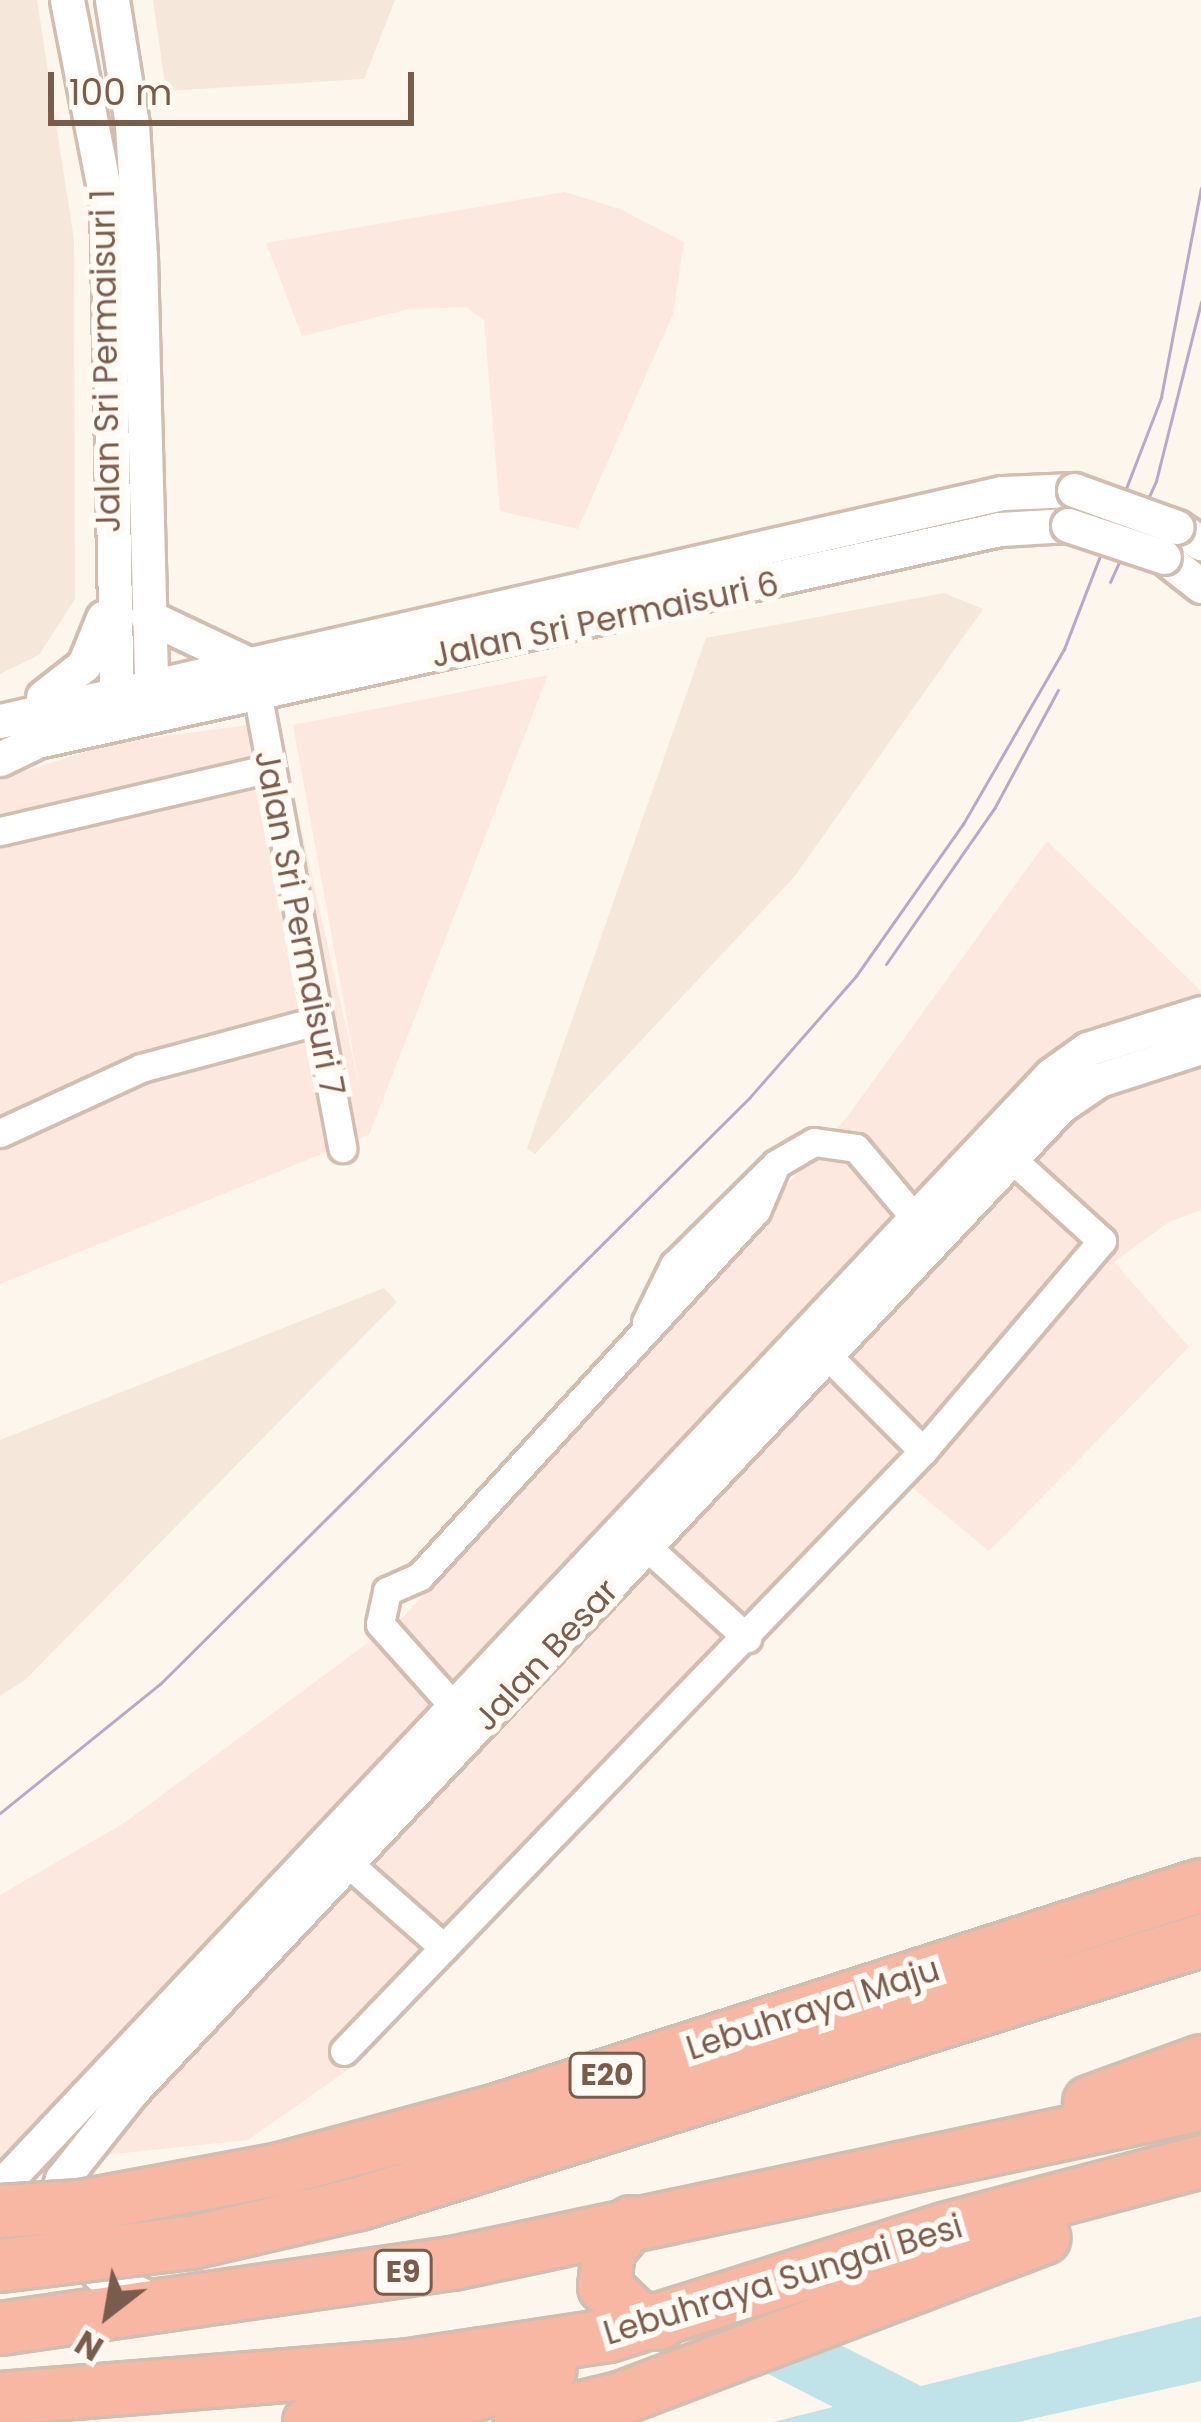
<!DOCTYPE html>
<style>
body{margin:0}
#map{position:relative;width:1201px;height:2422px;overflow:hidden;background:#fdf6ec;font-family:Poppins,sans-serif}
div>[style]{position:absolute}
.residential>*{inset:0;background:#f5e8da}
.commercial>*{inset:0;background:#fde8e0}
.water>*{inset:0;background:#bfe3e8}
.roads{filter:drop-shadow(3px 0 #d1beb0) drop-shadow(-3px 0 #d1beb0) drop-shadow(0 3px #d1beb0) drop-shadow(0 -3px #d1beb0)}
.minor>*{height:27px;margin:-13.5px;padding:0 13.5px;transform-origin:13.5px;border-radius:13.5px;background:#fff}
.tertiary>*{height:33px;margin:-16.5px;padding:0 16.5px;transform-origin:16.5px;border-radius:16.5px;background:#fff}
.motorway>*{height:51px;margin:-25.5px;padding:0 25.5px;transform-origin:25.5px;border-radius:25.5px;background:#f7b7a3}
.tram>*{height:3px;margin:-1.5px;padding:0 1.5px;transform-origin:1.5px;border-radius:1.5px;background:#b9a8c9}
.bridges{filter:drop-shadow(3px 0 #d1beb0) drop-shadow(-3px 0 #d1beb0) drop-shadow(0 3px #d1beb0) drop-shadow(0 -3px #d1beb0)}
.tertiary-bridge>*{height:33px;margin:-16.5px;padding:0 16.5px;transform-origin:16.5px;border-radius:16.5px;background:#fff}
.motorway-bridge>*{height:51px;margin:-25.5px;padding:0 25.5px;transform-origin:25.5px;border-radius:25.5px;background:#f7b7a3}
span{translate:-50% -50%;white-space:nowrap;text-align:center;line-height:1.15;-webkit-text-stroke:12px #fffaf3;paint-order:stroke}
.shield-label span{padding:3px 9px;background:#fffaf3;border:3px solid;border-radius:9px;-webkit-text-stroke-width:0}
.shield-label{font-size:30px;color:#7a5c4d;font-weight:700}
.street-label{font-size:33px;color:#7a5c4d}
.north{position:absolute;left:48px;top:2254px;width:120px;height:120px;-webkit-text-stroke:9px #fffaf3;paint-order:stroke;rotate:211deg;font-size:33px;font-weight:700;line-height:48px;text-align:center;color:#7a5c4d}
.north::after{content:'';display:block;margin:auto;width:42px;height:54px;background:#7a5c4d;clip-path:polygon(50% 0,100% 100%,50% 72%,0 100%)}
.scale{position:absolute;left:48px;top:72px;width:366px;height:54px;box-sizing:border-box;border:6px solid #7a5c4d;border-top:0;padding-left:15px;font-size:36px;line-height:42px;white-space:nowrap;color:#7a5c4d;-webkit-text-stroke:9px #fffaf3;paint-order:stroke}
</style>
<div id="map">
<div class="residential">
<i style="clip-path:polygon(0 0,37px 0,74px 240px,75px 599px,39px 655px,0 674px)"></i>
<i style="clip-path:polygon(153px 0,395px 0,364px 79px,166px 91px)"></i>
<i style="clip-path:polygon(944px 593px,983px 609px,795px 876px,535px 1154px,527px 1148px,706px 638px)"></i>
<i style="clip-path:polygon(384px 1288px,397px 1302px,25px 1680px,0 1696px,0 1440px)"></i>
</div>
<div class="commercial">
<i style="clip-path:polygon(565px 192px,620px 209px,684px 242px,673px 314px,578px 529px,500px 511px,484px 320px,466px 307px,409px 309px,302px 336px,266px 243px)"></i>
<i style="clip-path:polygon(548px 675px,369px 1135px,0 1284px,0 779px,113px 743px,277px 721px,359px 1085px,293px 725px)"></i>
<i style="clip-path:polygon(1047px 841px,1201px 991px,1201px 1210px,1169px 1222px,1114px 1262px,1189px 1347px,989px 1551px,908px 1484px,352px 2067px,248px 2140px,0 2166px,0 1895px,124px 1823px,404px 1616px,847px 1117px)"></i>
</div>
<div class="water">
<i style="clip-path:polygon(1201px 2316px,1201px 2381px,1018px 2422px,773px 2422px,833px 2407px,749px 2364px,815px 2332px,921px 2386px)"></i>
</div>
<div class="roads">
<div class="minor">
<i style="left:258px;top:697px;width:459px;rotate:79.4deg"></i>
<i style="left:0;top:831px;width:277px;rotate:-13.1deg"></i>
<i style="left:0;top:1133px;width:155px;rotate:-24.7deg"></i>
<i style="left:141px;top:1068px;width:182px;rotate:-15deg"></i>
<i style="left:646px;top:1322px;width:64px;rotate:-63.8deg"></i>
<i style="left:674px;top:1265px;width:138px;rotate:-44.7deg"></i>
<i style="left:824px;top:1352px;width:140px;rotate:45deg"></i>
<i style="left:646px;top:1546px;width:137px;rotate:42.3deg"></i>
<i style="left:456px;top:1709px;width:114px;rotate:-131.8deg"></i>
<i style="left:380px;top:1624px;width:34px;rotate:-78deg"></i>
<i style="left:387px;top:1591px;width:36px;rotate:-24deg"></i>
<i style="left:420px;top:1576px;width:496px;rotate:-47.4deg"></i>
<i style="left:756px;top:1211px;width:51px;rotate:-66.9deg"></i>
<i style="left:776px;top:1164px;width:44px;rotate:-30.1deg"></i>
<i style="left:814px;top:1142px;width:42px;rotate:8.1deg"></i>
<i style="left:856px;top:1148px;width:92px;rotate:49.9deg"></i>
<i style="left:350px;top:1865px;width:125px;rotate:41.4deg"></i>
<i style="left:344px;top:2051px;width:834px;rotate:-46.02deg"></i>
<i style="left:923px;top:1451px;width:276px;rotate:-49.6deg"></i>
<i style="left:1102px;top:1241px;width:120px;rotate:-137.7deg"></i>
</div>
<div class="tertiary">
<i style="left:67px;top:0;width:208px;rotate:78.9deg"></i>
<i style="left:107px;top:204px;width:508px;rotate:88.87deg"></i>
<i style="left:112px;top:0;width:127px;rotate:80.9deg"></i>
<i style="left:132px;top:125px;width:131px;rotate:86.5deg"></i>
<i style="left:140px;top:256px;width:448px;rotate:88.5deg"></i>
<i style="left:1177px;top:527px;width:29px;rotate:34deg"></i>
<i style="left:1164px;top:557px;width:47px;rotate:38.1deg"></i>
<i style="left:147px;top:616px;width:105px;rotate:25.3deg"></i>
<i style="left:43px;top:697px;width:52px;rotate:-38deg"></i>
<i style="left:84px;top:665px;width:51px;rotate:-68deg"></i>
<i style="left:0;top:721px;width:1028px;rotate:-12.82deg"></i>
<i style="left:1002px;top:493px;width:72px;rotate:-2.4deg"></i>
<i style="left:0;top:759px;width:41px;rotate:-25.9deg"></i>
<i style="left:37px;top:741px;width:986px;rotate:-12.42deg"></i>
<i style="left:1000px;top:529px;width:68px;rotate:-3.4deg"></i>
<i style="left:0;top:2187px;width:1530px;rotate:-46.62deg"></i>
<i style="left:1051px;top:1075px;width:44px;rotate:-35.8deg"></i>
<i style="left:1087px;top:1049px;width:120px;rotate:-17.5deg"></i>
<i style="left:159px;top:2303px;width:65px;rotate:-154.6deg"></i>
<i style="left:100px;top:2275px;width:57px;rotate:-132.1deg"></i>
<i style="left:62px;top:2233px;width:31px;rotate:-103deg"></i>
<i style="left:55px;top:2203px;width:25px;rotate:-74deg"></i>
<i style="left:62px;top:2179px;width:112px;rotate:-51.5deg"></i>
<i style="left:132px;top:2091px;width:1354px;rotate:-46.68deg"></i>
<i style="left:1061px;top:1106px;width:46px;rotate:-34.4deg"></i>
<i style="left:1099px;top:1080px;width:107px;rotate:-17.9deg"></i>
</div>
<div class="motorway">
<i style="left:1089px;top:2102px;width:119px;rotate:-20.1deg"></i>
<i style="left:631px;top:2222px;width:35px;rotate:130deg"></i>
<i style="left:608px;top:2249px;width:37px;rotate:96deg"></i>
<i style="left:604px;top:2286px;width:42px;rotate:44deg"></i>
<i style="left:634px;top:2315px;width:26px;rotate:18deg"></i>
<i style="left:0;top:2328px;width:457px;rotate:-8.2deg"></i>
<i style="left:452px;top:2263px;width:766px;rotate:-11.99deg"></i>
<i style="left:0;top:2398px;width:410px;rotate:-4.6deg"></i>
<i style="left:409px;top:2365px;width:201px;rotate:-8.6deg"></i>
<i style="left:608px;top:2335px;width:352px;rotate:-17.5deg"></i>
<i style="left:944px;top:2229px;width:266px;rotate:-14.8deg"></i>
<i style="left:309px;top:2422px;width:121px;rotate:-6.2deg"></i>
<i style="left:429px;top:2409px;width:127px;rotate:-18.3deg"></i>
<i style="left:519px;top:2422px;width:104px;rotate:-13.4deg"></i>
<i style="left:620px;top:2398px;width:453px;rotate:-20.8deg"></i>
</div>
</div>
<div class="tram">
<i style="left:1110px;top:582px;width:111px;rotate:-65.5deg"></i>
<i style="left:1156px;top:481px;width:185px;rotate:-75.9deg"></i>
<i style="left:886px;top:964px;width:191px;rotate:-55.2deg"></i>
<i style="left:995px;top:807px;width:133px;rotate:-61.7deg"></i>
<i style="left:0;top:1813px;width:206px;rotate:-38.9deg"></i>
<i style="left:160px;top:1684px;width:832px;rotate:-44.85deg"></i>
<i style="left:750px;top:1097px;width:161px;rotate:-48.8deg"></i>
<i style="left:856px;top:976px;width:186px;rotate:-54.9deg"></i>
<i style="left:963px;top:824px;width:202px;rotate:-60deg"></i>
<i style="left:1064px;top:649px;width:270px;rotate:-68.9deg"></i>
<i style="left:1161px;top:397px;width:213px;rotate:-79.2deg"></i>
</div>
<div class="bridges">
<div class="tertiary-bridge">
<i style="left:1074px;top:490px;width:109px;rotate:19.8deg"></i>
<i style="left:1068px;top:525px;width:101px;rotate:18.4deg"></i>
</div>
<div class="motorway-bridge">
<i style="left:0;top:2211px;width:80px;rotate:-3.6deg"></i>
<i style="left:80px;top:2206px;width:203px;rotate:-10.5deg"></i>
<i style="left:280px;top:2169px;width:222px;rotate:-15.2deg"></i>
<i style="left:494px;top:2111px;width:742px;rotate:-17.73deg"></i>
<i style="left:0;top:2265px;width:192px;rotate:-6.9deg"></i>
<i style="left:191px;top:2242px;width:172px;rotate:-13.1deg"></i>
<i style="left:359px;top:2203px;width:882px;rotate:-17.35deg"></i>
</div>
</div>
<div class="shield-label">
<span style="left:607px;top:2075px">E20</span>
<span style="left:403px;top:2272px">E9</span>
</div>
<div class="street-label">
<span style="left:106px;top:361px;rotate:-91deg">Jalan Sri Permaisuri 1</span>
<span style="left:605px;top:620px;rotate:-12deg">Jalan Sri Permaisuri 6</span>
<span style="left:299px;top:923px;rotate:79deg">Jalan Sri Permaisuri 7</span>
<span style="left:546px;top:1655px;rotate:-47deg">Jalan Besar</span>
<span style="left:813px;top:2009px;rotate:-18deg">Lebuhraya Maju</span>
<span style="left:783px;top:2280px;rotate:-17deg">Lebuhraya Sungai Besi</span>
</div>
<div class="north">N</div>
<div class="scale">100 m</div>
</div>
